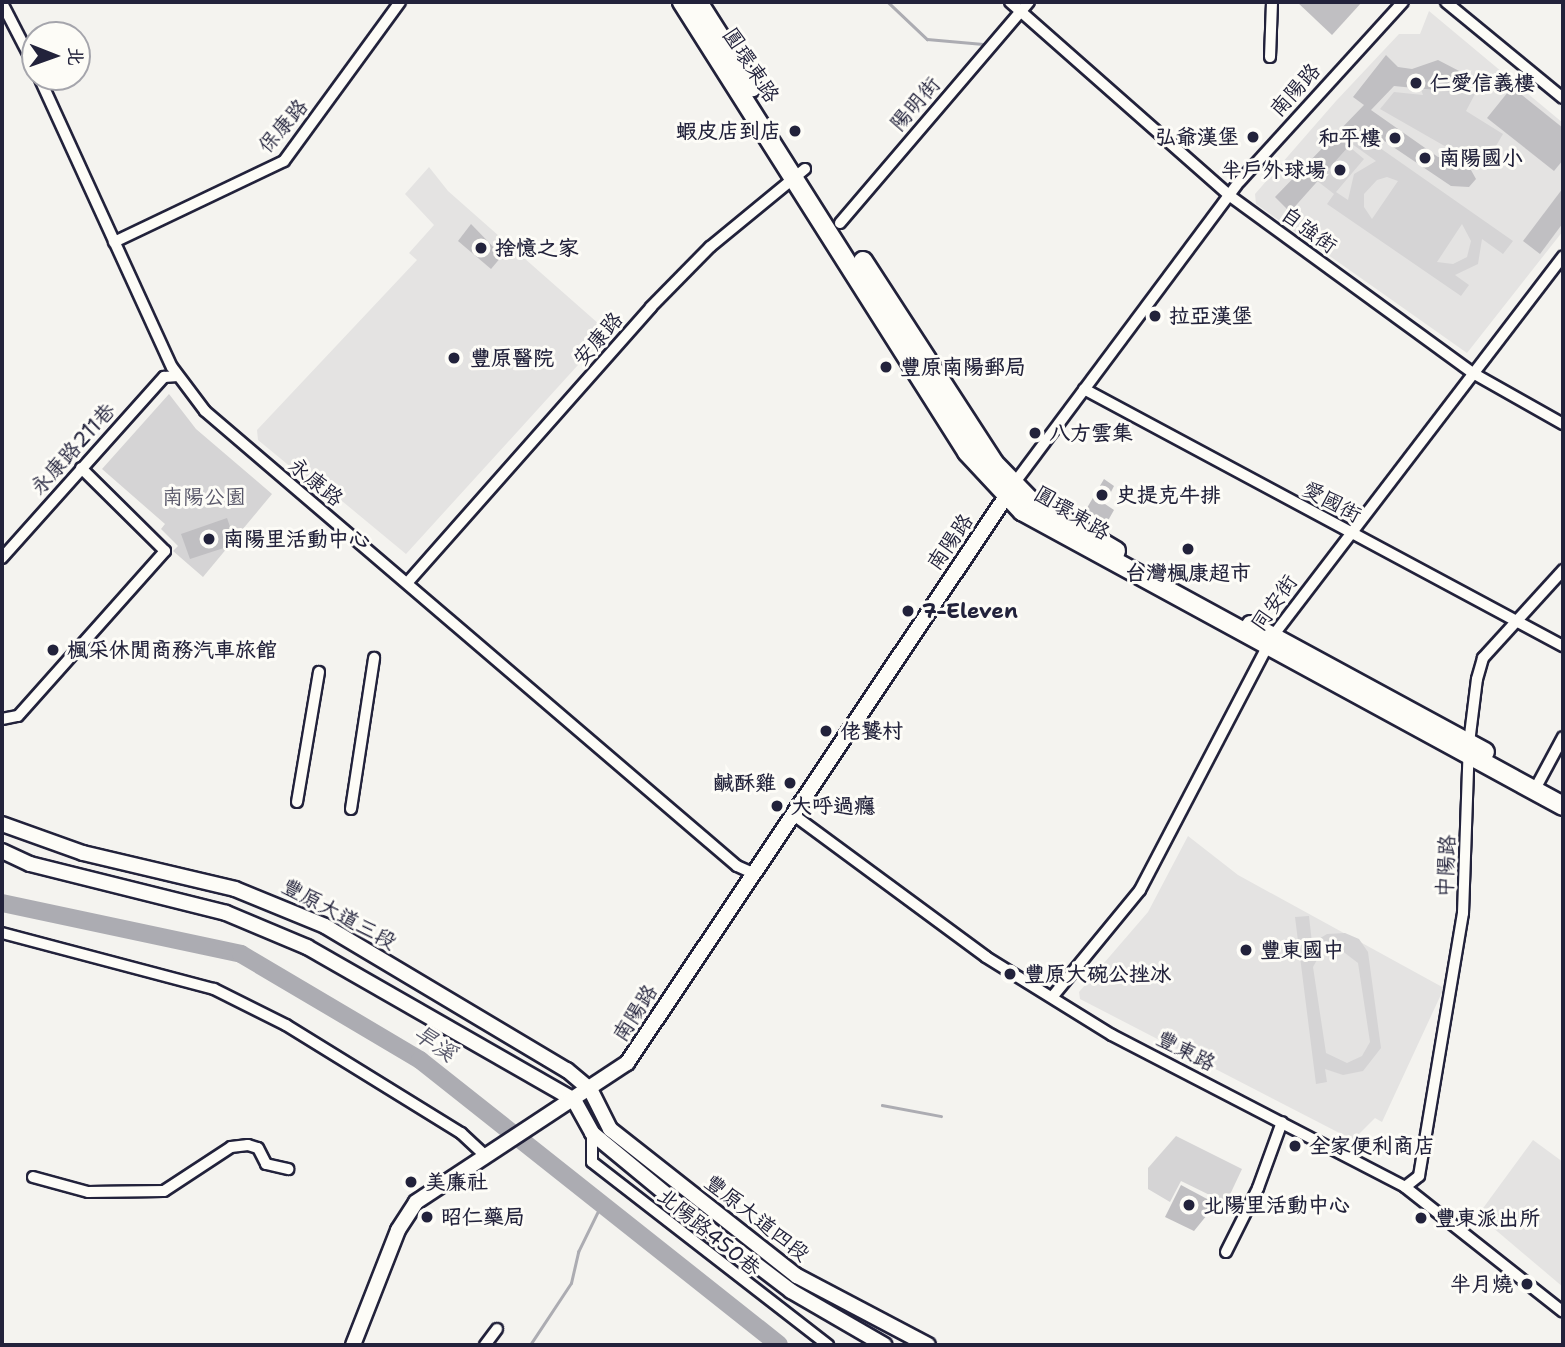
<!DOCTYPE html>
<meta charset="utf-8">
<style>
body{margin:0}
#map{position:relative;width:1565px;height:1347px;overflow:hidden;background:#f4f3ef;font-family:"Shantell Sans","LXGW WenKai TC",sans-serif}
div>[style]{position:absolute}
.built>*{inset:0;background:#e4e3e2}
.green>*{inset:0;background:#d5d4d5}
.stream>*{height:2.5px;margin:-1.25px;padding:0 1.25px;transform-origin:1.25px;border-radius:1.25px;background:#acacb2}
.river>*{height:18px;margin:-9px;padding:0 9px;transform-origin:9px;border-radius:9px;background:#acacb2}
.building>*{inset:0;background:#c0bfc2}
.roads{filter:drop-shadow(2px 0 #22223b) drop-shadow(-2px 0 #22223b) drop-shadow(0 2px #22223b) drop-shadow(0 -2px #22223b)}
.minor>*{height:10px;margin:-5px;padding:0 5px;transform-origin:5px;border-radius:5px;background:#fdfcf7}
.tertiary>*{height:14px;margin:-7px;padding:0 7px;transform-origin:7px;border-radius:7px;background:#fdfcf7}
.primary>*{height:18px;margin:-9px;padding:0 9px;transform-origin:9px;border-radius:9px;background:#fdfcf7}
.dots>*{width:19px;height:19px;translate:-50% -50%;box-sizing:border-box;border:4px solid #fdfcf7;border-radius:50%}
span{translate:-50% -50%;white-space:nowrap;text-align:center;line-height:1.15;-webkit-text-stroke:6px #fdfcf7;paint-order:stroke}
.street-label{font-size:21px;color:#22223b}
.poi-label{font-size:21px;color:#22223b;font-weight:700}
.left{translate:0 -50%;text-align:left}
.right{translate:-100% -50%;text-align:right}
.park-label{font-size:21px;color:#585769}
.water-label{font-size:23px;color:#59596b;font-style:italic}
.frame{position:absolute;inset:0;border:4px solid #22223b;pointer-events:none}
.north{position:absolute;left:21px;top:21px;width:70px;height:70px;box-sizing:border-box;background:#fdfcf7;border:2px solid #a5a5ac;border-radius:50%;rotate:91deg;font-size:19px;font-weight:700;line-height:28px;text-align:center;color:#22223b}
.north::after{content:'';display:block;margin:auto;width:24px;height:32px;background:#22223b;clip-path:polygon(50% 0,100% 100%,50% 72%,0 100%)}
</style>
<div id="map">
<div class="built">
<i style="clip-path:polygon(1429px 11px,1563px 123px,1563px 231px,1467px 353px,1256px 204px,1255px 194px,1336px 101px,1399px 34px,1420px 34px)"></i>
<i style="clip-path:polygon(429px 167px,448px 191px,608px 332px,406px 554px,313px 477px,309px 482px,258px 440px,257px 430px,417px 260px,409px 253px,434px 225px,405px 194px)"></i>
<i style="clip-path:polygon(1188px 836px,1238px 875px,1444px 988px,1382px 1122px,1375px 1118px,1353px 1140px,1080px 999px,1079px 992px,1148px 912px)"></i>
<i style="clip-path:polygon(1533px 1140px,1563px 1162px,1563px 1287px,1478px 1215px)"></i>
</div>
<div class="green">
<i style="clip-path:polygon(1421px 89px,1475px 94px,1466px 111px,1503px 134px,1483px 168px,1380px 109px,1394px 92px,1423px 95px)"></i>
<i style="clip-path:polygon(evenodd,1360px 134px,1513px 241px,1503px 254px,1482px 239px,1478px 264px,1455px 275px,1469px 285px,1461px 296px,1327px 204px,1334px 194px,1316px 180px,1346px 144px,1364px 159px,1336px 192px,1348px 200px,1354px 174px,1376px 161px,1352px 144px,1360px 134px,1387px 177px,1398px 181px,1372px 219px,1364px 207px,1364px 194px,1377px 180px,1387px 177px,1360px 134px,1462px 224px,1471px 241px,1467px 257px,1453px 264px,1437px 262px,1462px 224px)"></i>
<i style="clip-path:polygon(169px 394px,196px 429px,272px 494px,203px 577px,173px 551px,178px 546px,161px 529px,165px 524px,102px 469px)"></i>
<i style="clip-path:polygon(evenodd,1309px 916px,1312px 943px,1327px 934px,1345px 933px,1359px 939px,1368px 952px,1381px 1048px,1363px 1071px,1343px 1075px,1325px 1069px,1327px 1082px,1316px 1084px,1295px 917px,1309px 916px,1337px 947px,1358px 963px,1370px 1042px,1362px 1056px,1347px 1063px,1326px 1053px,1313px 967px,1322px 951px,1337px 947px)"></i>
<i style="clip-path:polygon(1176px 1136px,1242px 1169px,1226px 1203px,1181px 1181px,1170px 1202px,1148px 1189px,1148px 1168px)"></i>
</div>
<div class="stream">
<i style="left:888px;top:2px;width:54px;rotate:43.5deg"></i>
<i style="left:927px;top:39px;width:56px;rotate:5.1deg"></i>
<i style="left:882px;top:1105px;width:60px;rotate:10.6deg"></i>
<i style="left:530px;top:1345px;width:74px;rotate:-56.5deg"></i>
<i style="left:571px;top:1283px;width:32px;rotate:-77deg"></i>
<i style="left:578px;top:1252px;width:55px;rotate:-63.9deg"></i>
</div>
<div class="river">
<i style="left:2px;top:903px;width:244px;rotate:12deg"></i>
<i style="left:241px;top:954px;width:208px;rotate:30.6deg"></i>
<i style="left:420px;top:1060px;width:458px;rotate:38.4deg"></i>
</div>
<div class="building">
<i style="clip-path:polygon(1297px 2px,1362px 2px,1332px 35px)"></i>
<i style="clip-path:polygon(1386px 55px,1398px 67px,1412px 69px,1438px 60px,1465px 74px,1465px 93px,1394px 86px,1371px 110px,1438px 157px,1466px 161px,1476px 179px,1469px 187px,1451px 186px,1365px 128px,1290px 212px,1275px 197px,1364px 105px,1353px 97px)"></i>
<i style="clip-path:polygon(1512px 87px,1563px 128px,1563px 160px,1554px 171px,1487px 118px)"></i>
<i style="clip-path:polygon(1563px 188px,1563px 223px,1540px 254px,1523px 241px)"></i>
<i style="clip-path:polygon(471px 224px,502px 256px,491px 269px,458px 241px)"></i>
<i style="clip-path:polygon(1104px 479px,1114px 486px,1105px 504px,1114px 510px,1105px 526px,1084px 513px)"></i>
<i style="clip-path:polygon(227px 518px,236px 544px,190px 559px,181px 534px)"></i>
<i style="clip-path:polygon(1181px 1185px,1209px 1200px,1207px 1215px,1194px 1231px,1165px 1217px)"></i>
</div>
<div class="roads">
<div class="minor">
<i style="left:1010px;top:2px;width:293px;rotate:41.4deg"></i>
<i style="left:1230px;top:196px;width:298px;rotate:36.1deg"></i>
<i style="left:1471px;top:372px;width:106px;rotate:29.5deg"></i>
<i style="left:1446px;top:2px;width:151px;rotate:39.4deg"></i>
<i style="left:2px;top:3px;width:72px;rotate:62.7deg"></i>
<i style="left:1270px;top:57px;width:55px;rotate:-87.9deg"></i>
<i style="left:39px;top:77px;width:319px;rotate:65.4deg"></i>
<i style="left:172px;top:367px;width:55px;rotate:53.1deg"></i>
<i style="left:205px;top:411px;width:700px;rotate:40.54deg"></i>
<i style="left:737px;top:866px;width:20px;rotate:24deg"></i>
<i style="left:840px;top:223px;width:291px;rotate:-49.5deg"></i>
<i style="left:114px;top:242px;width:188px;rotate:-25.5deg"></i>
<i style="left:284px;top:161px;width:197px;rotate:-53.9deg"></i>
<i style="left:1084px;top:389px;width:544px;rotate:28.22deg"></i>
<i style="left:1013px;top:485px;width:379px;rotate:-53.3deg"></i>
<i style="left:1240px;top:181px;width:242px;rotate:-47.7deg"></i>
<i style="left:2px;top:558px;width:243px;rotate:-48.2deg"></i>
<i style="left:164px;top:377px;width:14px;rotate:-4deg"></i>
<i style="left:408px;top:582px;width:367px;rotate:-48.5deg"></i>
<i style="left:651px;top:307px;width:84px;rotate:-45.5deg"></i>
<i style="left:710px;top:247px;width:123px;rotate:-39.4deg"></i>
<i style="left:2px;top:719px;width:16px;rotate:-11deg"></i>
<i style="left:18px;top:716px;width:221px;rotate:-48.3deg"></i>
<i style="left:165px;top:551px;width:118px;rotate:-135.3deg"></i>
<i style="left:1534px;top:791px;width:61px;rotate:-61.8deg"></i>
<i style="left:297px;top:802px;width:132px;rotate:-80.4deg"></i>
<i style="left:351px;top:809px;width:153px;rotate:-81.3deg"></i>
<i style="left:795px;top:816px;width:237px;rotate:36.4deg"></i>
<i style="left:986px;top:957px;width:148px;rotate:31.8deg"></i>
<i style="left:1112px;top:1035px;width:330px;rotate:27.4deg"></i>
<i style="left:1405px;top:1187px;width:201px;rotate:38.3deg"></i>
<i style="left:2px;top:933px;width:219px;rotate:14.8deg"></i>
<i style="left:214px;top:989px;width:80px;rotate:26.6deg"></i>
<i style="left:286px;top:1025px;width:206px;rotate:31.7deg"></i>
<i style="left:461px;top:1133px;width:33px;rotate:43deg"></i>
<i style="left:1053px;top:996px;width:137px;rotate:-50.6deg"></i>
<i style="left:1140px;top:890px;width:285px;rotate:-62.4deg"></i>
<i style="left:1272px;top:637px;width:479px;rotate:-52.6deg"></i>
<i style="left:592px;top:1133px;width:29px;rotate:90deg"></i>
<i style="left:592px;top:1162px;width:299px;rotate:37.8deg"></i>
<i style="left:33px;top:1177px;width:57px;rotate:15.3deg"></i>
<i style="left:88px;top:1192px;width:76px;rotate:-0.8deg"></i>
<i style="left:164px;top:1191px;width:80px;rotate:-33.3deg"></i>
<i style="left:231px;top:1147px;width:17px;rotate:-7deg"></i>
<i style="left:248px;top:1145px;width:10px;rotate:17deg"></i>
<i style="left:258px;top:1148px;width:18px;rotate:63deg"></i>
<i style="left:266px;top:1164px;width:23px;rotate:13deg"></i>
<i style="left:1405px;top:1187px;width:18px;rotate:-38deg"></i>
<i style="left:1419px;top:1176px;width:267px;rotate:-80.5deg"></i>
<i style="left:1463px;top:913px;width:170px;rotate:-88deg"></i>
<i style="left:1469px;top:743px;width:64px;rotate:-82.9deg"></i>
<i style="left:1477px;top:679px;width:22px;rotate:-74deg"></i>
<i style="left:1483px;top:658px;width:119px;rotate:-47.7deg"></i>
<i style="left:1226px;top:1252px;width:72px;rotate:-63.4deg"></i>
<i style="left:1258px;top:1188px;width:70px;rotate:-70deg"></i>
<i style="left:485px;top:1345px;width:20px;rotate:-53deg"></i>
</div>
<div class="tertiary">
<i style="left:2px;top:824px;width:86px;rotate:19.7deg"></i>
<i style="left:83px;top:853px;width:156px;rotate:13.3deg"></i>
<i style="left:235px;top:889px;width:97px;rotate:22.3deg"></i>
<i style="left:325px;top:926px;width:282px;rotate:30.8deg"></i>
<i style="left:567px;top:1070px;width:30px;rotate:40deg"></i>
<i style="left:590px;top:1089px;width:45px;rotate:63.4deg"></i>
<i style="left:610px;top:1129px;width:238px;rotate:38.2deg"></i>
<i style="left:797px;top:1276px;width:148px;rotate:27.8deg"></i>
<i style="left:2px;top:851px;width:31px;rotate:25deg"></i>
<i style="left:30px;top:864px;width:202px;rotate:14deg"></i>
<i style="left:226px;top:913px;width:88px;rotate:22.8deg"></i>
<i style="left:307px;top:947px;width:308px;rotate:29.8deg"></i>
<i style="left:574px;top:1100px;width:38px;rotate:61deg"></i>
<i style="left:592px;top:1133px;width:127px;rotate:39.6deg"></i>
<i style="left:690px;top:1214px;width:127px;rotate:37.3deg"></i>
<i style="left:791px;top:1291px;width:108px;rotate:30.1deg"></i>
<i style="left:353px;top:1345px;width:123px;rotate:-68.6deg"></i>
<i style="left:398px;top:1230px;width:33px;rotate:-57deg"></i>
<i style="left:416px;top:1202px;width:253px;rotate:-33.4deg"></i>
<i style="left:627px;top:1063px;width:694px;rotate:-56.22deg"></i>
</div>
<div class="primary">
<i style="left:682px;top:2px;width:533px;rotate:57.65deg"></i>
<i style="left:967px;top:452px;width:81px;rotate:47deg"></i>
<i style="left:1022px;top:511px;width:616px;rotate:28.6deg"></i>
<i style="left:698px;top:2px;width:101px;rotate:57.6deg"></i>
<i style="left:863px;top:261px;width:241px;rotate:57deg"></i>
<i style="left:994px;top:463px;width:52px;rotate:45.8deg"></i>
<i style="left:1030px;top:500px;width:100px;rotate:30.7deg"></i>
<i style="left:1251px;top:625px;width:266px;rotate:28.5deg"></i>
</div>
</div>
<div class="dots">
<i style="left:1416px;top:83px;background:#22223b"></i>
<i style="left:795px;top:131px;background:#22223b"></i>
<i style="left:1253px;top:137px;background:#22223b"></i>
<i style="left:1395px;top:138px;background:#22223b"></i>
<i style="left:1425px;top:158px;background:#22223b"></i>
<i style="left:1340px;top:170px;background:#22223b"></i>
<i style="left:481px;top:248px;background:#22223b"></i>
<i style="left:1155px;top:316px;background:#22223b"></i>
<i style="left:454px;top:358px;background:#22223b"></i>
<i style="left:886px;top:367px;background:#22223b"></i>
<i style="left:1035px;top:433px;background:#22223b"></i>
<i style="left:1102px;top:495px;background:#22223b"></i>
<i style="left:209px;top:539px;background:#22223b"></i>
<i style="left:1188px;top:549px;background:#22223b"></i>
<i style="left:908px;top:611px;background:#22223b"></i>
<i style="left:53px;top:650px;background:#22223b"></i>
<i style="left:826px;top:731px;background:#22223b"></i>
<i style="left:790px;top:783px;background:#22223b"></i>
<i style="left:777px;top:806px;background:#22223b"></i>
<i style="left:1246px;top:950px;background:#22223b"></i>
<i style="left:1010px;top:974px;background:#22223b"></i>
<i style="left:1295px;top:1146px;background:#22223b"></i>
<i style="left:411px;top:1182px;background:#22223b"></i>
<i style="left:1189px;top:1205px;background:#22223b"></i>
<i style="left:427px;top:1217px;background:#22223b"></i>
<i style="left:1421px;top:1218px;background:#22223b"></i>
<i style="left:1527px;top:1284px;background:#22223b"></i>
</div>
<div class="street-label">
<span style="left:751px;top:65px;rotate:57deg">圓環東路</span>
<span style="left:1295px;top:90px;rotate:-48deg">南陽路</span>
<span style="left:915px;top:104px;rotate:-49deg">陽明街</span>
<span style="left:283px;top:126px;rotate:-49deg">保康路</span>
<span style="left:1309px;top:230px;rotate:36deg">自強街</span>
<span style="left:598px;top:339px;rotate:-49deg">安康路</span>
<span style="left:73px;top:449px;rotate:-48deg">永康路211巷</span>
<span style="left:316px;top:482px;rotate:39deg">永康路</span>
<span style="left:1332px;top:502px;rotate:28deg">愛國街</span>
<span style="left:1072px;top:513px;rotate:31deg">圓環東路</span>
<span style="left:950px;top:542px;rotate:-55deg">南陽路</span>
<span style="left:1274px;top:603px;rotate:-55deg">同安街</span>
<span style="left:1446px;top:866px;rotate:-87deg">中陽路</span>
<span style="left:339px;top:914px;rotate:28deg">豐原大道三段</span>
<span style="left:635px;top:1013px;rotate:-57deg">南陽路</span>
<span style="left:1186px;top:1051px;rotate:27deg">豐東路</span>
<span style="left:757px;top:1218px;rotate:38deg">豐原大道四段</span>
<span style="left:709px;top:1232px;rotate:39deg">北陽路450巷</span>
</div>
<div class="poi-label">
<span class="left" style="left:1430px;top:83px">仁愛信義樓</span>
<span class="right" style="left:781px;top:131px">蝦皮店到店</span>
<span class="right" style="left:1239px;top:137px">弘爺漢堡</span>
<span class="right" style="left:1381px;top:138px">和平樓</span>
<span class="left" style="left:1439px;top:158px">南陽國小</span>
<span class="right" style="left:1326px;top:170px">半戶外球場</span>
<span class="left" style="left:495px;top:248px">捨憶之家</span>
<span class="left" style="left:1169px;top:316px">拉亞漢堡</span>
<span class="left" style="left:470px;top:358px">豐原醫院</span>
<span class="left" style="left:900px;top:367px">豐原南陽郵局</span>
<span class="left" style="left:1049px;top:433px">八方雲集</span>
<span class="left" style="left:1116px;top:495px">史提克牛排</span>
<span class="left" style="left:223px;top:539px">南陽里活動中心</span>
<span style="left:1188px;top:573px">台灣楓康超市</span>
<span class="left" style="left:922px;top:611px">7-Eleven</span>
<span class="left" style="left:67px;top:650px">楓采休閒商務汽車旅館</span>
<span class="left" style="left:840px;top:731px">佬饕村</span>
<span class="right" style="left:776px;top:783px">鹹酥雞</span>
<span class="left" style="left:791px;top:806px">大呼過癮</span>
<span class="left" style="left:1260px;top:950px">豐東國中</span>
<span class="left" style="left:1024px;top:974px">豐原大碗公挫冰</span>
<span class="left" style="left:1309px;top:1146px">全家便利商店</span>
<span class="left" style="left:425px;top:1182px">美廉社</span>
<span class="left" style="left:1203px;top:1205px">北陽里活動中心</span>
<span class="left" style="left:441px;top:1217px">昭仁藥局</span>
<span class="left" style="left:1435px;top:1218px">豐東派出所</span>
<span class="right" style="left:1513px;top:1284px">半月燒</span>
</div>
<div class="park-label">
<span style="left:204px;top:497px">南陽公園</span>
</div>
<div class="water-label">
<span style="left:435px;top:1043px;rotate:35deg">旱溪</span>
</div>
<div class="frame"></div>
<div class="north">北</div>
</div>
